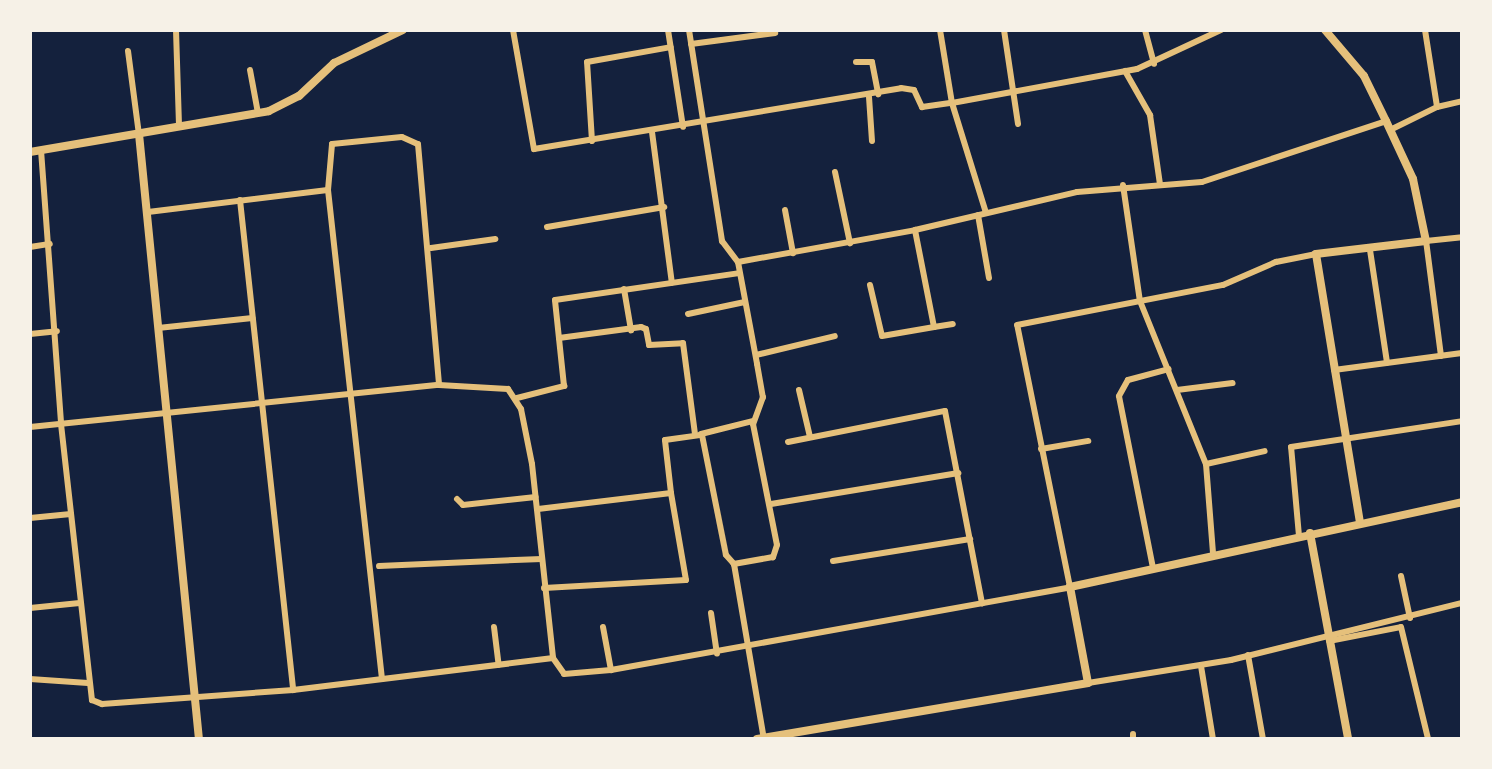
<!DOCTYPE html>
<style>
body{margin:0}
#map{position:relative;width:1492px;height:769px;overflow:hidden;background:#14213d;font-family:"Work Sans",sans-serif}
div>[style]{position:absolute}
.minor>*{height:6px;margin:-3px;padding:0 3px;transform-origin:3px;border-radius:3px;background:#e5c07b}
.tertiary>*{height:8px;margin:-4px;padding:0 4px;transform-origin:4px;border-radius:4px;background:#e5c07b}
.secondary>*{height:8px;margin:-4px;padding:0 4px;transform-origin:4px;border-radius:4px;background:#e5c07b}
span{translate:-50% -50%;white-space:nowrap;text-align:center;line-height:1.15;-webkit-text-stroke:5px #f6f1e7;paint-order:stroke}
.frame{position:absolute;inset:0;border:32px solid #f6f1e7;pointer-events:none}
</style>
<div id="map">
<div class="minor">
<i style="left:176px;top:30px;width:97px;rotate:88.2deg"></i>
<i style="left:513px;top:30px;width:121px;rotate:80deg"></i>
<i style="left:534px;top:149px;width:372px;rotate:-9.4deg"></i>
<i style="left:901px;top:88px;width:13px;rotate:9deg"></i>
<i style="left:914px;top:90px;width:19px;rotate:65deg"></i>
<i style="left:922px;top:107px;width:30px;rotate:-8deg"></i>
<i style="left:952px;top:103px;width:188px;rotate:-10.4deg"></i>
<i style="left:1137px;top:69px;width:93px;rotate:-24.9deg"></i>
<i style="left:668px;top:30px;width:98px;rotate:81.2deg"></i>
<i style="left:689px;top:30px;width:214px;rotate:81.1deg"></i>
<i style="left:722px;top:241px;width:26px;rotate:53deg"></i>
<i style="left:738px;top:262px;width:104px;rotate:79.4deg"></i>
<i style="left:757px;top:364px;width:34px;rotate:80deg"></i>
<i style="left:763px;top:397px;width:29px;rotate:110deg"></i>
<i style="left:753px;top:424px;width:123px;rotate:78.8deg"></i>
<i style="left:777px;top:545px;width:13px;rotate:108deg"></i>
<i style="left:773px;top:557px;width:40px;rotate:170deg"></i>
<i style="left:940px;top:30px;width:74px;rotate:80.7deg"></i>
<i style="left:952px;top:103px;width:115px;rotate:72.8deg"></i>
<i style="left:1004px;top:30px;width:95px;rotate:81.5deg"></i>
<i style="left:1145px;top:30px;width:35px;rotate:75deg"></i>
<i style="left:1425px;top:30px;width:78px;rotate:81.1deg"></i>
<i style="left:691px;top:44px;width:85px;rotate:-7.5deg"></i>
<i style="left:128px;top:51px;width:84px;rotate:82.5deg"></i>
<i style="left:856px;top:62px;width:16px"></i>
<i style="left:872px;top:62px;width:33px;rotate:79deg"></i>
<i style="left:250px;top:70px;width:44px;rotate:79.5deg"></i>
<i style="left:1125px;top:71px;width:51px;rotate:60.4deg"></i>
<i style="left:1150px;top:115px;width:70px;rotate:81.8deg"></i>
<i style="left:869px;top:97px;width:44px;rotate:86.1deg"></i>
<i style="left:1390px;top:130px;width:52px;rotate:-26.1deg"></i>
<i style="left:1437px;top:107px;width:26px;rotate:-13deg"></i>
<i style="left:652px;top:132px;width:152px;rotate:82.5deg"></i>
<i style="left:592px;top:141px;width:79px;rotate:-93.6deg"></i>
<i style="left:587px;top:62px;width:85px;rotate:-10.1deg"></i>
<i style="left:41px;top:150px;width:275px;rotate:85.8deg"></i>
<i style="left:61px;top:424px;width:278px;rotate:83.6deg"></i>
<i style="left:92px;top:700px;width:11px;rotate:22deg"></i>
<i style="left:102px;top:704px;width:192px;rotate:-4.2deg"></i>
<i style="left:293px;top:690px;width:262px;rotate:-7deg"></i>
<i style="left:835px;top:172px;width:73px;rotate:78.1deg"></i>
<i style="left:1123px;top:185px;width:117px;rotate:81.7deg"></i>
<i style="left:1140px;top:301px;width:176px;rotate:68deg"></i>
<i style="left:1206px;top:464px;width:89px;rotate:85.5deg"></i>
<i style="left:240px;top:200px;width:493px;rotate:83.8deg"></i>
<i style="left:785px;top:210px;width:44px;rotate:79.5deg"></i>
<i style="left:148px;top:212px;width:181px;rotate:-7deg"></i>
<i style="left:978px;top:215px;width:64px;rotate:80.1deg"></i>
<i style="left:547px;top:227px;width:119px;rotate:-9.7deg"></i>
<i style="left:30px;top:247px;width:20px;rotate:-9deg"></i>
<i style="left:431px;top:248px;width:65px;rotate:-8deg"></i>
<i style="left:1370px;top:250px;width:114px;rotate:81.4deg"></i>
<i style="left:738px;top:262px;width:180px;rotate:-10.2deg"></i>
<i style="left:915px;top:230px;width:166px;rotate:-13.2deg"></i>
<i style="left:1077px;top:192px;width:125px;rotate:-4.6deg"></i>
<i style="left:1202px;top:182px;width:194px;rotate:-18.3deg"></i>
<i style="left:870px;top:285px;width:52px;rotate:76.8deg"></i>
<i style="left:882px;top:336px;width:53px;rotate:-9.8deg"></i>
<i style="left:934px;top:327px;width:99px;rotate:-101.1deg"></i>
<i style="left:624px;top:289px;width:42px;rotate:80.3deg"></i>
<i style="left:688px;top:314px;width:58px;rotate:-11.9deg"></i>
<i style="left:934px;top:327px;width:19px;rotate:-9deg"></i>
<i style="left:158px;top:328px;width:95px;rotate:-6.1deg"></i>
<i style="left:30px;top:334px;width:27px;rotate:-6deg"></i>
<i style="left:559px;top:338px;width:83px;rotate:-7.6deg"></i>
<i style="left:641px;top:327px;width:5px;rotate:22deg"></i>
<i style="left:646px;top:329px;width:16px;rotate:79deg"></i>
<i style="left:649px;top:345px;width:34px;rotate:-3deg"></i>
<i style="left:683px;top:343px;width:92px;rotate:82.5deg"></i>
<i style="left:756px;top:355px;width:81px;rotate:-13.5deg"></i>
<i style="left:1441px;top:356px;width:116px;rotate:-97.4deg"></i>
<i style="left:1426px;top:241px;width:36px;rotate:-6deg"></i>
<i style="left:1334px;top:370px;width:129px;rotate:-7.6deg"></i>
<i style="left:799px;top:390px;width:48px;rotate:76.8deg"></i>
<i style="left:1177px;top:390px;width:56px;rotate:-7.1deg"></i>
<i style="left:517px;top:398px;width:49px;rotate:-14.3deg"></i>
<i style="left:564px;top:386px;width:86px;rotate:-96deg"></i>
<i style="left:555px;top:300px;width:186px;rotate:-8.3deg"></i>
<i style="left:30px;top:427px;width:411px;rotate:-5.9deg"></i>
<i style="left:439px;top:385px;width:69px;rotate:3.3deg"></i>
<i style="left:508px;top:389px;width:24px;rotate:57deg"></i>
<i style="left:521px;top:409px;width:56px;rotate:78.7deg"></i>
<i style="left:532px;top:464px;width:195px;rotate:83.8deg"></i>
<i style="left:553px;top:658px;width:19px;rotate:55deg"></i>
<i style="left:564px;top:674px;width:47px;rotate:-4.9deg"></i>
<i style="left:611px;top:670px;width:466px;rotate:-10.2deg"></i>
<i style="left:1070px;top:587px;width:267px;rotate:-101.4deg"></i>
<i style="left:1017px;top:325px;width:210px;rotate:-11deg"></i>
<i style="left:1223px;top:285px;width:58px;rotate:-23.5deg"></i>
<i style="left:1276px;top:262px;width:41px;rotate:-11.3deg"></i>
<i style="left:701px;top:434px;width:54px;rotate:-14deg"></i>
<i style="left:788px;top:442px;width:160px;rotate:-11.2deg"></i>
<i style="left:945px;top:411px;width:196px;rotate:79.1deg"></i>
<i style="left:1041px;top:449px;width:48px;rotate:-9.7deg"></i>
<i style="left:1206px;top:464px;width:60px;rotate:-12.4deg"></i>
<i style="left:457px;top:499px;width:8px;rotate:45deg"></i>
<i style="left:463px;top:505px;width:73px;rotate:-6.3deg"></i>
<i style="left:771px;top:504px;width:190px;rotate:-9.4deg"></i>
<i style="left:538px;top:509px;width:134px;rotate:-6.9deg"></i>
<i style="left:671px;top:493px;width:53px;rotate:-96.5deg"></i>
<i style="left:665px;top:440px;width:37px;rotate:-8deg"></i>
<i style="left:702px;top:435px;width:122px;rotate:78.7deg"></i>
<i style="left:726px;top:555px;width:12px;rotate:48deg"></i>
<i style="left:734px;top:564px;width:178px;rotate:80.3deg"></i>
<i style="left:30px;top:518px;width:41px;rotate:-5.6deg"></i>
<i style="left:1299px;top:536px;width:89px;rotate:-95.1deg"></i>
<i style="left:1291px;top:447px;width:173px;rotate:-8.6deg"></i>
<i style="left:833px;top:561px;width:139px;rotate:-9.1deg"></i>
<i style="left:379px;top:566px;width:163px;rotate:-2.5deg"></i>
<i style="left:1153px;top:568px;width:175px;rotate:-101.2deg"></i>
<i style="left:1119px;top:396px;width:18px;rotate:-61deg"></i>
<i style="left:1128px;top:380px;width:42px;rotate:-15deg"></i>
<i style="left:1401px;top:576px;width:43px;rotate:77.9deg"></i>
<i style="left:544px;top:588px;width:142px;rotate:-3.2deg"></i>
<i style="left:686px;top:580px;width:88px;rotate:-99.8deg"></i>
<i style="left:30px;top:608px;width:50px;rotate:-5.7deg"></i>
<i style="left:711px;top:613px;width:41px;rotate:81.7deg"></i>
<i style="left:494px;top:627px;width:38px;rotate:83deg"></i>
<i style="left:603px;top:627px;width:44px;rotate:79.5deg"></i>
<i style="left:1401px;top:627px;width:115px;rotate:76.4deg"></i>
<i style="left:1329px;top:641px;width:73px;rotate:-11deg"></i>
<i style="left:1248px;top:655px;width:85px;rotate:79.9deg"></i>
<i style="left:1201px;top:666px;width:74px;rotate:80.7deg"></i>
<i style="left:30px;top:679px;width:58px;rotate:3.9deg"></i>
<i style="left:382px;top:679px;width:492px;rotate:-96.3deg"></i>
<i style="left:328px;top:190px;width:46px;rotate:-85deg"></i>
<i style="left:332px;top:144px;width:70px;rotate:-5.7deg"></i>
<i style="left:402px;top:137px;width:17px;rotate:24deg"></i>
<i style="left:418px;top:144px;width:242px;rotate:85deg"></i>
<i style="left:1088px;top:683px;width:145px;rotate:-9.1deg"></i>
<i style="left:1231px;top:660px;width:238px;rotate:-13.9deg"></i>
<i style="left:1133px;top:734px;width:5px;rotate:90deg"></i>
</div>
<div class="tertiary">
<i style="left:1325px;top:30px;width:60px;rotate:49.7deg"></i>
<i style="left:1364px;top:76px;width:50px;rotate:63.9deg"></i>
<i style="left:1386px;top:121px;width:64px;rotate:65deg"></i>
<i style="left:1413px;top:179px;width:63px;rotate:78.2deg"></i>
<i style="left:1426px;top:241px;width:111px;rotate:173.3deg"></i>
<i style="left:1316px;top:254px;width:273px;rotate:80.7deg"></i>
<i style="left:139px;top:134px;width:608px;rotate:84.34deg"></i>
<i style="left:1310px;top:533px;width:209px;rotate:79.5deg"></i>
<i style="left:757px;top:739px;width:336px;rotate:-9.6deg"></i>
<i style="left:1088px;top:683px;width:98px;rotate:-100.6deg"></i>
<i style="left:1070px;top:587px;width:401px;rotate:-12.2deg"></i>
</div>
<div class="secondary">
<i style="left:30px;top:152px;width:242px;rotate:-9.7deg"></i>
<i style="left:269px;top:111px;width:34px;rotate:-27deg"></i>
<i style="left:299px;top:96px;width:48px;rotate:-43.3deg"></i>
<i style="left:334px;top:63px;width:76px;rotate:-25.6deg"></i>
</div>
<div class="frame"></div>
</div>
